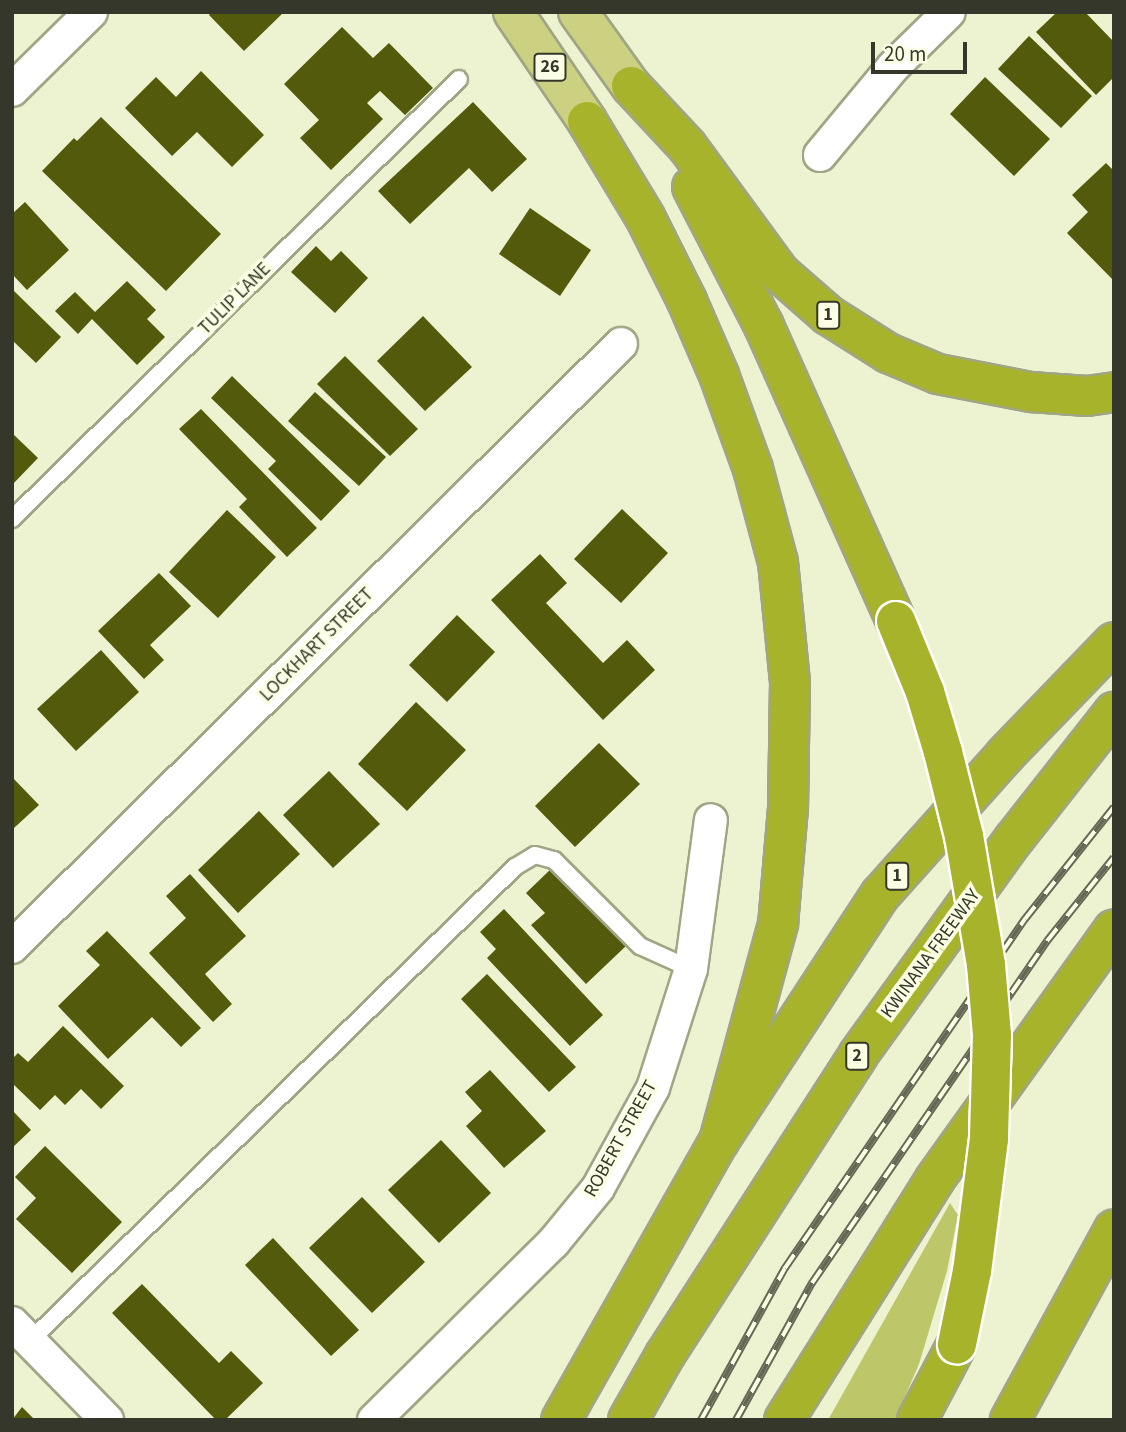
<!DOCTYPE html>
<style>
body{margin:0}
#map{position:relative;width:1126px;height:1432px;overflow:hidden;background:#edf2d0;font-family:"Source Sans 3",sans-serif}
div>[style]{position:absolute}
.green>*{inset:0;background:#bdc769}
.building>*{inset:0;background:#545a0b}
.roads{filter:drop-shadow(2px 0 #a0a585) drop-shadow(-2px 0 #a0a585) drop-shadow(0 2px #a0a585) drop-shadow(0 -2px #a0a585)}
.lane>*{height:16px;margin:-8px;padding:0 8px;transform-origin:8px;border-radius:8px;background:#fff}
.street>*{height:32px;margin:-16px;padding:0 16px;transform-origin:16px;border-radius:16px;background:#fff}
.primary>*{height:38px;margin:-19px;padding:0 19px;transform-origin:19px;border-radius:19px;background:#cbd180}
.highway>*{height:38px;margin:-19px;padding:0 19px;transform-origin:19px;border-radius:19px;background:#a8b32c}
.rail>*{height:8px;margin-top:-4px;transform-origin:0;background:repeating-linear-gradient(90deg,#fbffe3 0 16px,#656855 0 32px);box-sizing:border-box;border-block:2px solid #656855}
.bridges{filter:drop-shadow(2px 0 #fff) drop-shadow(-2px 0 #fff) drop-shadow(0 2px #fff) drop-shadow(0 -2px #fff)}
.highway-bridge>*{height:38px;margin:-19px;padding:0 19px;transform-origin:19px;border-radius:19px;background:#a8b32c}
span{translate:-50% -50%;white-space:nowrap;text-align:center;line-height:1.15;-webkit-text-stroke:7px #fbffe3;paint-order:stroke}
.shield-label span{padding:2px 5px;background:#fbffe3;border:2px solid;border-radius:5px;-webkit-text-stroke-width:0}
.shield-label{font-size:18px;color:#35372a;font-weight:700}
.street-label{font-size:19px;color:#35372a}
.frame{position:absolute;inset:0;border:14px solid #35372a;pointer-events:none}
.scale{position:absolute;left:871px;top:42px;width:96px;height:32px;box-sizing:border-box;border:4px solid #35372a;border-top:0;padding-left:9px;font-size:21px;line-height:24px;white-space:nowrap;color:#35372a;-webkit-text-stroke:5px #fbffe3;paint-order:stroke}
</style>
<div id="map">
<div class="green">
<i style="clip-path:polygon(950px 1203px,958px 1215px,947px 1271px,919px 1364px,895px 1420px,828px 1420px)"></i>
</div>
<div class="building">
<i style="clip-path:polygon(211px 12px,284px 12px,244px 51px,209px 15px)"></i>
<i style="clip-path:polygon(1057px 12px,1085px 12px,1114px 42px,1114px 77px,1096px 95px,1036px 32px)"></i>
<i style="clip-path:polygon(342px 27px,373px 58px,389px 43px,433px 88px,405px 115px,380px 91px,367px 103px,383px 119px,331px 170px,300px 138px,319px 120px,284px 84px)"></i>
<i style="clip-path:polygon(1029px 36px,1092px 96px,1061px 128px,998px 69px)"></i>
<i style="clip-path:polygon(201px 71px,264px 135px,232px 167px,197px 132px,172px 156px,125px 108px,156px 77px,176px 97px)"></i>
<i style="clip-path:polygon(985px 77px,1050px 139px,1014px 176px,950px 114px)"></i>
<i style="clip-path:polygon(473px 102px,527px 159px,492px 192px,469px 168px,410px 224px,378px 191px)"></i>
<i style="clip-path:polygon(101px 117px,221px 234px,166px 291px,42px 171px,74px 138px,77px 141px)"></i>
<i style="clip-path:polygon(1106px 163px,1114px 171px,1114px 281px,1067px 233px,1088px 212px,1072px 195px)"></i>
<i style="clip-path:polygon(25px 202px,69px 250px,27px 290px,12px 274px,12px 214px)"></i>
<i style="clip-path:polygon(530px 208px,591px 250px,560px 296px,499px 254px)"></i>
<i style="clip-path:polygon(316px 246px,331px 261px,341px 251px,368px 278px,335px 313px,291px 272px)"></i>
<i style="clip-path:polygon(127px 281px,156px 310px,147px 319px,165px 337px,137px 365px,92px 319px,78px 334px,55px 311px,75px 292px,95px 312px)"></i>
<i style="clip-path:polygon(12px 289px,61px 337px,36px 363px,12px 340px)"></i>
<i style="clip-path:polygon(423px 316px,472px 367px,425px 411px,377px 361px)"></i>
<i style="clip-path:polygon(345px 356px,418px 429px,390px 456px,317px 384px)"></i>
<i style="clip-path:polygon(232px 376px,350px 491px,321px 521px,268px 469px,276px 461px,211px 398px)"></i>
<i style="clip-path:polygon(315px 392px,386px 457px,359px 486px,288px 421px)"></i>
<i style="clip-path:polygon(201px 409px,317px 528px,287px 557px,239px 507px,247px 499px,179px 429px)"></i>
<i style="clip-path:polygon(12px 433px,38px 458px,12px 485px)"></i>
<i style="clip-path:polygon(622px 509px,668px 553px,621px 603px,574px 559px)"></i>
<i style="clip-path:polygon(227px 510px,276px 557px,218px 618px,169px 572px)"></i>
<i style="clip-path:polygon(540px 554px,567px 583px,546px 603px,603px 663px,627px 640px,655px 670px,603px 720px,491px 600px)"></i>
<i style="clip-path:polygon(159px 573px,191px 606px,150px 645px,164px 660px,144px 679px,98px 631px)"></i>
<i style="clip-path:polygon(457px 615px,495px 652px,447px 702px,409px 665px)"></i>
<i style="clip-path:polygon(101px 650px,139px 692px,76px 751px,37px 709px)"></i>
<i style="clip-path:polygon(416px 702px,466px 750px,407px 811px,358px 764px)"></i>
<i style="clip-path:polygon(599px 743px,640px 784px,575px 847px,535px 806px)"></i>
<i style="clip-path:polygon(329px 771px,380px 824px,333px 868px,283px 815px)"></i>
<i style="clip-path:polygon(12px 777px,39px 805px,14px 828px,12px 826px)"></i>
<i style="clip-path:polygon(259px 811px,300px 854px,238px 913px,198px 870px)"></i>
<i style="clip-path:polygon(553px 867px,627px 945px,586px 984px,531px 925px,545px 913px,526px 893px)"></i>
<i style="clip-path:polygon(190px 874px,246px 936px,205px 974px,232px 1004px,213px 1022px,149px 953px,186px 918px,166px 896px)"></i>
<i style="clip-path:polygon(504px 909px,603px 1015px,570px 1046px,487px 958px,496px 949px,480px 932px)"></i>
<i style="clip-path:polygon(107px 931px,201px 1028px,181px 1047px,152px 1017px,108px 1059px,58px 1006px,100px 965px,86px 951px)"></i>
<i style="clip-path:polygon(487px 974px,576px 1067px,549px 1092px,461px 999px)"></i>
<i style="clip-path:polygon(63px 1026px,124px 1086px,101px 1109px,81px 1089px,65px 1105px,55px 1095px,40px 1110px,12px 1083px,12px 1059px,18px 1053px,28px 1062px)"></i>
<i style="clip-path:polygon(490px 1070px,546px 1131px,504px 1168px,466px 1126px,482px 1111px,465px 1092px)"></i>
<i style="clip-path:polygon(12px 1110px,31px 1130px,12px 1148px)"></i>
<i style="clip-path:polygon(441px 1140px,491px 1193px,439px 1243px,388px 1190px)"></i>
<i style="clip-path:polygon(45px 1146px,122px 1222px,72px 1273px,16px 1219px,36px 1198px,15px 1177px)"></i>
<i style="clip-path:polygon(362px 1197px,425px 1262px,372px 1313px,309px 1248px)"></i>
<i style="clip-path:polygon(273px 1238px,359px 1330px,331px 1356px,245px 1265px)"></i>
<i style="clip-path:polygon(142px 1284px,219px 1363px,231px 1351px,263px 1383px,225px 1420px,216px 1420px,112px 1313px)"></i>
<i style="clip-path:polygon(22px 1407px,35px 1420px,12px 1420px)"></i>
</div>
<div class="roads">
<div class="lane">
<i style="left:12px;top:519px;width:627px;rotate:-44.55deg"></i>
<i style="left:30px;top:1341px;width:678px;rotate:-44.34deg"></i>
<i style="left:515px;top:867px;width:23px;rotate:-31deg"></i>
<i style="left:535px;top:855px;width:20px;rotate:15deg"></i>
<i style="left:554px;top:860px;width:122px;rotate:45deg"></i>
<i style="left:640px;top:946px;width:56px;rotate:24.3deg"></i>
</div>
<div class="street">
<i style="left:12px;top:90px;width:111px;rotate:-44.6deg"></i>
<i style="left:820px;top:155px;width:114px;rotate:-50.3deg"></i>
<i style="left:893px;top:67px;width:78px;rotate:-44.5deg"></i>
<i style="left:12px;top:947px;width:857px;rotate:-44.72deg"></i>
<i style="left:12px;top:1323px;width:136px;rotate:45.6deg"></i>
<i style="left:374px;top:1420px;width:252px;rotate:-44.7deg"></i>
<i style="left:553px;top:1243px;width:71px;rotate:-50.7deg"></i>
<i style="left:598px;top:1188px;width:114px;rotate:-61.2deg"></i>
<i style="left:653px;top:1088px;width:125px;rotate:-72.3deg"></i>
<i style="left:691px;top:969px;width:150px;rotate:-82.4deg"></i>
</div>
<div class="primary">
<i style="left:513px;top:12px;width:132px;rotate:55.8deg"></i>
<i style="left:578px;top:12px;width:91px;rotate:54.4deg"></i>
</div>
<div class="highway">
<i style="left:631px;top:86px;width:82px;rotate:47deg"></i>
<i style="left:687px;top:146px;width:157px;rotate:53.8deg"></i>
<i style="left:780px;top:273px;width:64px;rotate:41.2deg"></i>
<i style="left:828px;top:315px;width:71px;rotate:32.3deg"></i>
<i style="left:888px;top:353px;width:54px;rotate:22.8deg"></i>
<i style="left:938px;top:374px;width:95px;rotate:11deg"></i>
<i style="left:1031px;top:392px;width:56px;rotate:4.1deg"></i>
<i style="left:1087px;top:396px;width:27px;rotate:-8deg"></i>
<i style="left:587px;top:121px;width:112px;rotate:58.9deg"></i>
<i style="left:645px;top:217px;width:94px;rotate:63.4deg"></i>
<i style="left:687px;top:301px;width:81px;rotate:66.6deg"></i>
<i style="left:719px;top:375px;width:100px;rotate:70.1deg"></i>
<i style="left:753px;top:469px;width:96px;rotate:75deg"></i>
<i style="left:778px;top:562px;width:122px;rotate:84.3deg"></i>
<i style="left:790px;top:683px;width:125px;rotate:90.9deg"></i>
<i style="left:788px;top:808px;width:116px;rotate:94.9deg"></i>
<i style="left:778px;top:924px;width:225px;rotate:105.2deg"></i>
<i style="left:692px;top:187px;width:157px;rotate:62.6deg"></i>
<i style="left:764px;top:326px;width:323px;rotate:65.9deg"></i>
<i style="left:561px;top:1420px;width:321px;rotate:-60.5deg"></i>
<i style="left:719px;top:1141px;width:294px;rotate:-56.8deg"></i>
<i style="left:880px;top:895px;width:188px;rotate:-48.2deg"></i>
<i style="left:1005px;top:755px;width:157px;rotate:-46deg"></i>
<i style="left:628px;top:1420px;width:75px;rotate:-60.4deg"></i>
<i style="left:665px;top:1355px;width:357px;rotate:-57.2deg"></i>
<i style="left:858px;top:1055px;width:266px;rotate:-54.2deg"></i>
<i style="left:1014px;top:839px;width:162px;rotate:-51.8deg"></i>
<i style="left:784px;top:1420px;width:284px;rotate:-57.9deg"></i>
<i style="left:935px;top:1179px;width:307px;rotate:-54.4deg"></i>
<i style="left:917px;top:1420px;width:86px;rotate:-62.2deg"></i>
<i style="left:1010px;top:1420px;width:217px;rotate:-61.4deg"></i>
</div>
</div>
<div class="rail">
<i style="left:701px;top:1420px;width:174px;rotate:-61.1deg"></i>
<i style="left:785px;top:1268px;width:424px;rotate:-55.5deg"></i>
<i style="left:1025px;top:919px;width:143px;rotate:-51.5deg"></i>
<i style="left:736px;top:1420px;width:157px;rotate:-61deg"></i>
<i style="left:812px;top:1283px;width:415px;rotate:-55.5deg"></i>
<i style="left:1047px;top:941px;width:107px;rotate:-51.4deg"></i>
</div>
<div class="bridges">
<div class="highway-bridge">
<i style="left:896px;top:621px;width:77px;rotate:67.8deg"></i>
<i style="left:925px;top:692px;width:63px;rotate:73.3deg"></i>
<i style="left:943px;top:752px;width:87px;rotate:76deg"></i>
<i style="left:964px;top:836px;width:131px;rotate:80.3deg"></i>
<i style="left:986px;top:965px;width:70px;rotate:85.1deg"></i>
<i style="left:992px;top:1035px;width:104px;rotate:91.7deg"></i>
<i style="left:989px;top:1139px;width:133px;rotate:97.3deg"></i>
<i style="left:972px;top:1271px;width:75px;rotate:101.6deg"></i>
</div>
</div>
<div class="shield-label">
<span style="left:550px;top:67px">26</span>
<span style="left:828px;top:315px">1</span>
<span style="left:897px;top:876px">1</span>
<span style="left:857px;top:1056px">2</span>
</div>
<div class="street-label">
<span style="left:235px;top:299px;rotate:-45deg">TULIP LANE</span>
<span style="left:317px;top:645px;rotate:-45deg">LOCKHART STREET</span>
<span style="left:931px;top:954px;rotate:-54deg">KWINANA FREEWAY</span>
<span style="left:621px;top:1139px;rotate:-61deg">ROBERT STREET</span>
</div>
<div class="frame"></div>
<div class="scale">20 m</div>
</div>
